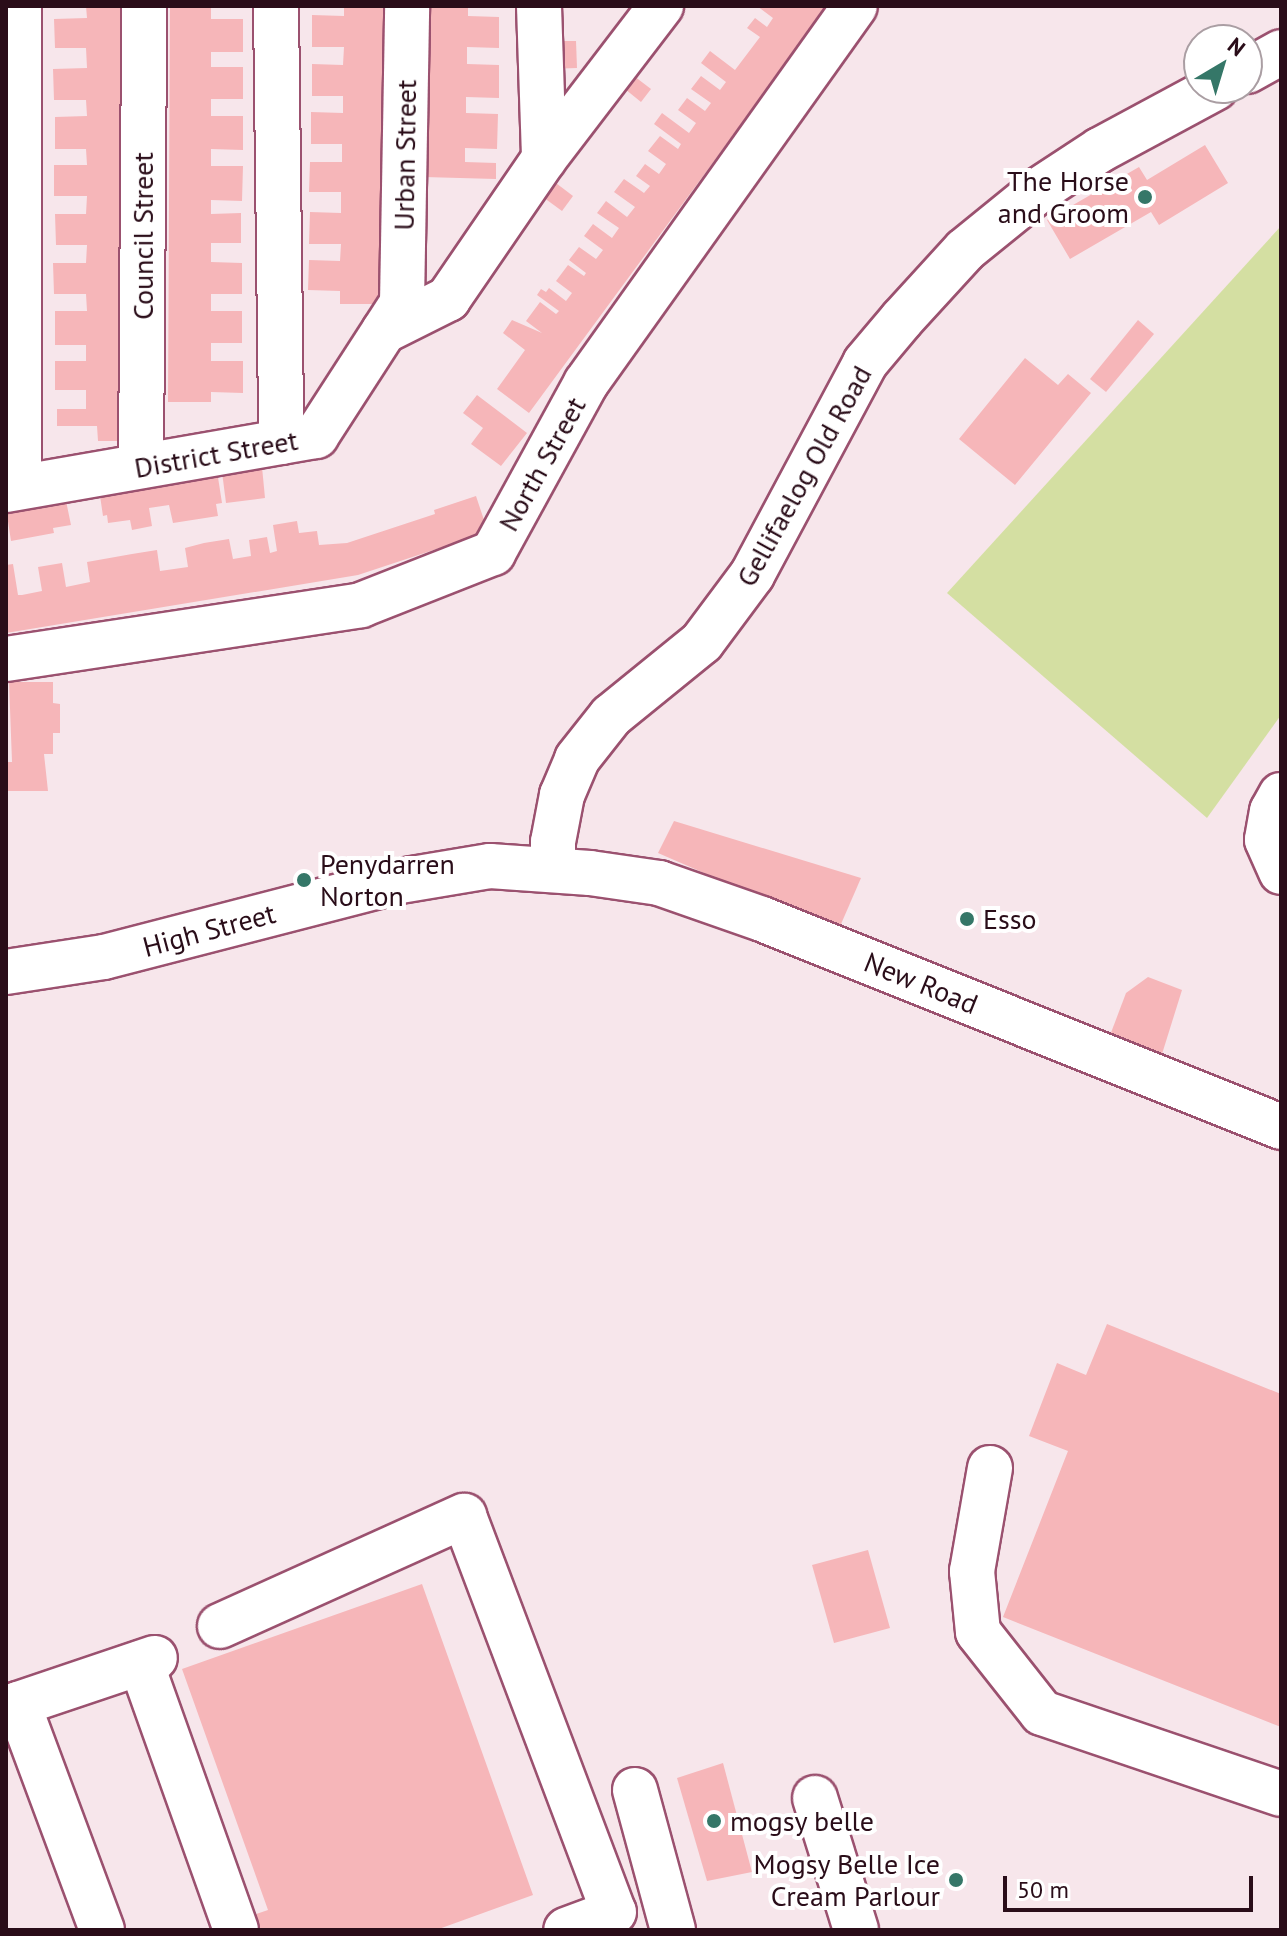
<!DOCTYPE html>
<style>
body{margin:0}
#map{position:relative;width:1287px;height:1936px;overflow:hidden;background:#f7e6eb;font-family:"PT Sans",sans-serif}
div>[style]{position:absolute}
.green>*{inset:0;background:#d4dfa2}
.building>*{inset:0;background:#f6b6b9}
.roads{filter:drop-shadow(2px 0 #9b516f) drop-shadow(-2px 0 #9b516f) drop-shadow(0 2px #9b516f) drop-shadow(0 -2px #9b516f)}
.minor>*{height:44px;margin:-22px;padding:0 22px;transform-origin:22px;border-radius:22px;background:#fff}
.dots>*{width:22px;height:22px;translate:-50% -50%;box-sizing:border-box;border:4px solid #fff;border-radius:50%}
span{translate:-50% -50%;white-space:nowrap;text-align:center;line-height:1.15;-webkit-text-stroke:8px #fff;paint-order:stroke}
.street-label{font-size:28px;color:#2a0d19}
.poi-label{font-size:28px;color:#2a0d19}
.right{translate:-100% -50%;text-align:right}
.left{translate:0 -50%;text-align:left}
.frame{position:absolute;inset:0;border:8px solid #2a0d19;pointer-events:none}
.north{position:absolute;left:1183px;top:24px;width:80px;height:80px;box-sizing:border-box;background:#fff;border:2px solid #aa9ea3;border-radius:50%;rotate:38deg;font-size:22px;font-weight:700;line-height:32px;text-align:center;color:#2a0d19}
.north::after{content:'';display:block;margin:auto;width:28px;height:36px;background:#357768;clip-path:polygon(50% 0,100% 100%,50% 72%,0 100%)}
.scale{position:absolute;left:1003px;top:1876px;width:250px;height:36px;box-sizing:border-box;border:4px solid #2a0d19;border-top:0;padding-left:10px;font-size:24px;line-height:28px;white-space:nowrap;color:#2a0d19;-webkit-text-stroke:6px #fff;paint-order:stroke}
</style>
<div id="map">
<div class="green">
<i style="clip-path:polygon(1281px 226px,1281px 715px,1207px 818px,947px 593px)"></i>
</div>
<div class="building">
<i style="clip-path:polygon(86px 6px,128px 6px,129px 441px,98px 441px,97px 426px,57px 426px,57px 409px,86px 409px,86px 390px,55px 390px,55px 361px,86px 361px,86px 345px,55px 345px,55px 311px,87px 311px,86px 294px,54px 294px,53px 263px,86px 263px,87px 245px,56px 245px,55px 214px,86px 214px,87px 196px,54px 196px,54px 165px,87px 165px,86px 149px,55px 149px,55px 117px,87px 116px,86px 100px,54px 100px,53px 69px,87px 68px,86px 48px,55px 48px,54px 19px,87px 18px)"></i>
<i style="clip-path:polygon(170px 6px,211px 6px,211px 19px,243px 19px,243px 52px,211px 52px,211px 67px,243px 67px,243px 99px,211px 99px,211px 116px,243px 116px,243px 150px,211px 149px,211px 166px,243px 166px,242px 201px,211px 200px,211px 214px,241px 213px,241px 243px,211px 243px,211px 262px,242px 263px,242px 294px,211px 294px,211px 311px,242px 311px,242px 343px,211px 343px,211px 361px,243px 361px,243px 393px,211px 392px,211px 402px,168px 402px)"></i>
<i style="clip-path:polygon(344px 6px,384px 6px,380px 304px,340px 304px,340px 291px,308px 290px,309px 260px,340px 261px,341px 244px,309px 244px,310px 212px,341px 213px,341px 192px,309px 192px,310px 162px,342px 162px,342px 144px,311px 144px,311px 112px,343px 113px,343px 96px,312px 96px,312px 64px,343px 65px,344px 47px,312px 47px,312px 15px,344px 16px)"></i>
<i style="clip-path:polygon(428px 6px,468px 6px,468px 16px,499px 17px,499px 48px,467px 47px,467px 64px,499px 65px,499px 98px,466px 97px,466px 113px,498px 114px,497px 149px,465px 148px,465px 162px,496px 163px,496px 179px,424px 177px)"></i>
<i style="clip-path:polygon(757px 6px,828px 6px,529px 413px,497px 389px,525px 350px,503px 333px,512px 320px,542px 333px,526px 321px,540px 302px,556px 314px,559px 311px,537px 295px,541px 289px,546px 292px,549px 288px,566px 301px,572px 293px,556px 281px,568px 265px,584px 276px,586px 273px,569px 260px,579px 247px,596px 259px,603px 250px,584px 236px,593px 224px,612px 238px,619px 228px,597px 213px,606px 201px,627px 217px,635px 207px,614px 192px,624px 179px,644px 193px,650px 186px,636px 176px,645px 164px,659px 174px,666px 164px,648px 151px,660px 136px,678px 149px,681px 144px,654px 124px,662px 113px,689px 133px,696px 123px,678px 110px,687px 98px,705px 111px,711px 103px,691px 89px,701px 76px,720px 90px,726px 82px,701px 63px,710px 51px,735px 70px,760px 37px,747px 28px,755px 18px,767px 27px,773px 18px)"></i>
<i style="clip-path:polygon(547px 41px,576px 41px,577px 68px,547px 69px)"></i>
<i style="clip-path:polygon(630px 73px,651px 89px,641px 102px,620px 85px)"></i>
<i style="clip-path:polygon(1205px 145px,1228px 183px,1159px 225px,1151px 212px,1070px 259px,1047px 220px,1139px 167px,1147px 180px)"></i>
<i style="clip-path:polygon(548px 177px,573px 196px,562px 211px,536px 192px)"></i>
<i style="clip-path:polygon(1138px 320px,1154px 334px,1106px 392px,1090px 379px)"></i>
<i style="clip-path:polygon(1025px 358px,1058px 385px,1068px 374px,1091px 393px,1015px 485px,959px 439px)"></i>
<i style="clip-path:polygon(477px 395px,527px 433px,501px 466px,471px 444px,483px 428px,463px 413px)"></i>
<i style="clip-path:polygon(262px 467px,265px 498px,226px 503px,222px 472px)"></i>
<i style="clip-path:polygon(217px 471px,222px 503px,216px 504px,218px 516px,173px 523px,169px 505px,149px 508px,152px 526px,132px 530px,130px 520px,108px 523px,107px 515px,103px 516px,99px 489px)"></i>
<i style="clip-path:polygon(65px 496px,71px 525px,53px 528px,54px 533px,11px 541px,6px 508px)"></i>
<i style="clip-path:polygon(476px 496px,488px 532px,358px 575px,6px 633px,6px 565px,13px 564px,18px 595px,22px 595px,42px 591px,38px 567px,62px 563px,66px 587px,90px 582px,87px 562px,132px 554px,157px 550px,160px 571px,188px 567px,185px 548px,204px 543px,229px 539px,233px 559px,251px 556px,249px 540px,267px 537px,270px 553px,277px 551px,273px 525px,297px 521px,299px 533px,317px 531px,319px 545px,347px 543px,435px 514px,434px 510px)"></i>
<i style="clip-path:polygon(9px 682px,53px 682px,53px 703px,60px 704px,60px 733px,53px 733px,53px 754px,44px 754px,48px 791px,8px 791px,8px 762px,12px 762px)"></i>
<i style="clip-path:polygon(674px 821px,861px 878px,838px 931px,658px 853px)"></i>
<i style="clip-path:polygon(1148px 977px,1182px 990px,1162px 1054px,1109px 1038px,1126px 993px)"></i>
<i style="clip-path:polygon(1107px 1324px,1281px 1394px,1281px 1727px,1003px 1617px,1068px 1451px,1029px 1436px,1057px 1363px,1086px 1375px)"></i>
<i style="clip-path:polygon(868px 1550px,890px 1628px,834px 1643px,812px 1565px)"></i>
<i style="clip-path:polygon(422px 1584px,533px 1895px,436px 1930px,252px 1930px,247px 1917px,268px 1910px,182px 1669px)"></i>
<i style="clip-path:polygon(723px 1763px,752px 1872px,707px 1881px,677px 1778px)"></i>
</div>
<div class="roads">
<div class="minor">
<i style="left:276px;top:6px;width:436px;rotate:89.3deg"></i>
<i style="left:539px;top:6px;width:153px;rotate:88.1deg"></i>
<i style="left:1247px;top:71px;width:39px;rotate:-29deg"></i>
<i style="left:384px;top:331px;width:72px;rotate:-26.6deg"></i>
<i style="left:448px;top:299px;width:170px;rotate:-55.6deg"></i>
<i style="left:544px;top:159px;width:193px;rotate:-52.6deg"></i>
<i style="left:141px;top:466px;width:460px;rotate:-89.6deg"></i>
<i style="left:19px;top:487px;width:481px;rotate:-90deg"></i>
<i style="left:6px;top:490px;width:315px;rotate:-9.9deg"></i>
<i style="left:316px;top:436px;width:158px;rotate:-57.1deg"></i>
<i style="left:402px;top:303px;width:297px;rotate:-89deg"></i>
<i style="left:6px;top:659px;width:359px;rotate:-8.6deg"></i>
<i style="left:361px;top:605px;width:142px;rotate:-21.5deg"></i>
<i style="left:493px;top:553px;width:194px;rotate:-61.3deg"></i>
<i style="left:586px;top:383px;width:463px;rotate:-54.5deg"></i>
<i style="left:1281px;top:795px;width:18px;rotate:119deg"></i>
<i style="left:1272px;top:811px;width:29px;rotate:100deg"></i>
<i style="left:1267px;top:840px;width:35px;rotate:66deg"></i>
<i style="left:553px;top:870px;width:28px;rotate:-90deg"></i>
<i style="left:553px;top:842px;width:48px;rotate:-79.2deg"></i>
<i style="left:562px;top:795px;width:39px;rotate:-67deg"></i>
<i style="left:577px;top:759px;width:55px;rotate:-51.7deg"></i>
<i style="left:611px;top:716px;width:117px;rotate:-39.1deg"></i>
<i style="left:702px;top:642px;width:84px;rotate:-53.3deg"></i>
<i style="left:752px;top:575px;width:240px;rotate:-61.9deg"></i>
<i style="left:865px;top:363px;width:57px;rotate:-49.9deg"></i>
<i style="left:902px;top:319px;width:93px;rotate:-47.6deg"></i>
<i style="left:965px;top:250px;width:95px;rotate:-39deg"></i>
<i style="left:1039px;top:190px;width:73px;rotate:-33.3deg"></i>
<i style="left:1100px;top:150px;width:131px;rotate:-28.3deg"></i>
<i style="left:6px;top:972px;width:99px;rotate:-8.7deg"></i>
<i style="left:104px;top:957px;width:300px;rotate:-14.5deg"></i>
<i style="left:394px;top:882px;width:97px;rotate:-9.5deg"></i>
<i style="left:490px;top:866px;width:100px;rotate:4deg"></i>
<i style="left:590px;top:873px;width:70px;rotate:8.2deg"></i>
<i style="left:659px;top:883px;width:109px;rotate:19.3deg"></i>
<i style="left:762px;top:919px;width:559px;rotate:21.84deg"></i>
<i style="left:990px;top:1468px;width:105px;rotate:99.9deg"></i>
<i style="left:972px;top:1571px;width:61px;rotate:84.4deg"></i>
<i style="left:978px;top:1632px;width:103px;rotate:51.7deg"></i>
<i style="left:1042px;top:1713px;width:252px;rotate:18.7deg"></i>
<i style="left:220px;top:1626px;width:268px;rotate:-24.3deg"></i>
<i style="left:464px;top:1516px;width:423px;rotate:69.3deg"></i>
<i style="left:614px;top:1912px;width:51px;rotate:159.4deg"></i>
<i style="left:141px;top:1663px;width:283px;rotate:70.4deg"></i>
<i style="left:18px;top:1704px;width:241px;rotate:69.6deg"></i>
<i style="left:6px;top:1708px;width:157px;rotate:-18.6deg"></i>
<i style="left:635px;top:1790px;width:145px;rotate:74.8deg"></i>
<i style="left:815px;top:1798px;width:138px;rotate:72.7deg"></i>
</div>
</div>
<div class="dots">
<i style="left:1145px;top:197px;background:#357768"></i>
<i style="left:304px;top:880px;background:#357768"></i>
<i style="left:967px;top:919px;background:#357768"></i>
<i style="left:714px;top:1821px;background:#357768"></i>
<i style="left:956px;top:1880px;background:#357768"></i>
</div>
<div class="street-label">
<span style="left:405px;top:155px;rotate:-89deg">Urban Street</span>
<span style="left:143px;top:236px;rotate:-90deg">Council Street</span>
<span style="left:216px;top:454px;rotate:-10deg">District Street</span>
<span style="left:542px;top:464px;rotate:-61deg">North Street</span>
<span style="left:804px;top:476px;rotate:-61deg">Gellifaelog Old Road</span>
<span style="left:209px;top:930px;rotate:-15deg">High Street</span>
<span style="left:921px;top:983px;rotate:22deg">New Road</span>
</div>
<div class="poi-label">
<span class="right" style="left:1129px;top:197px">The Horse<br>and Groom</span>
<span class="left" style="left:320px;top:880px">Penydarren<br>Norton</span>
<span class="left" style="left:983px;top:919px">Esso</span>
<span class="left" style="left:730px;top:1821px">mogsy belle</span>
<span class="right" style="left:940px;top:1880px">Mogsy Belle Ice<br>Cream Parlour</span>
</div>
<div class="frame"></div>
<div class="north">N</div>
<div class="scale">50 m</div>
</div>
